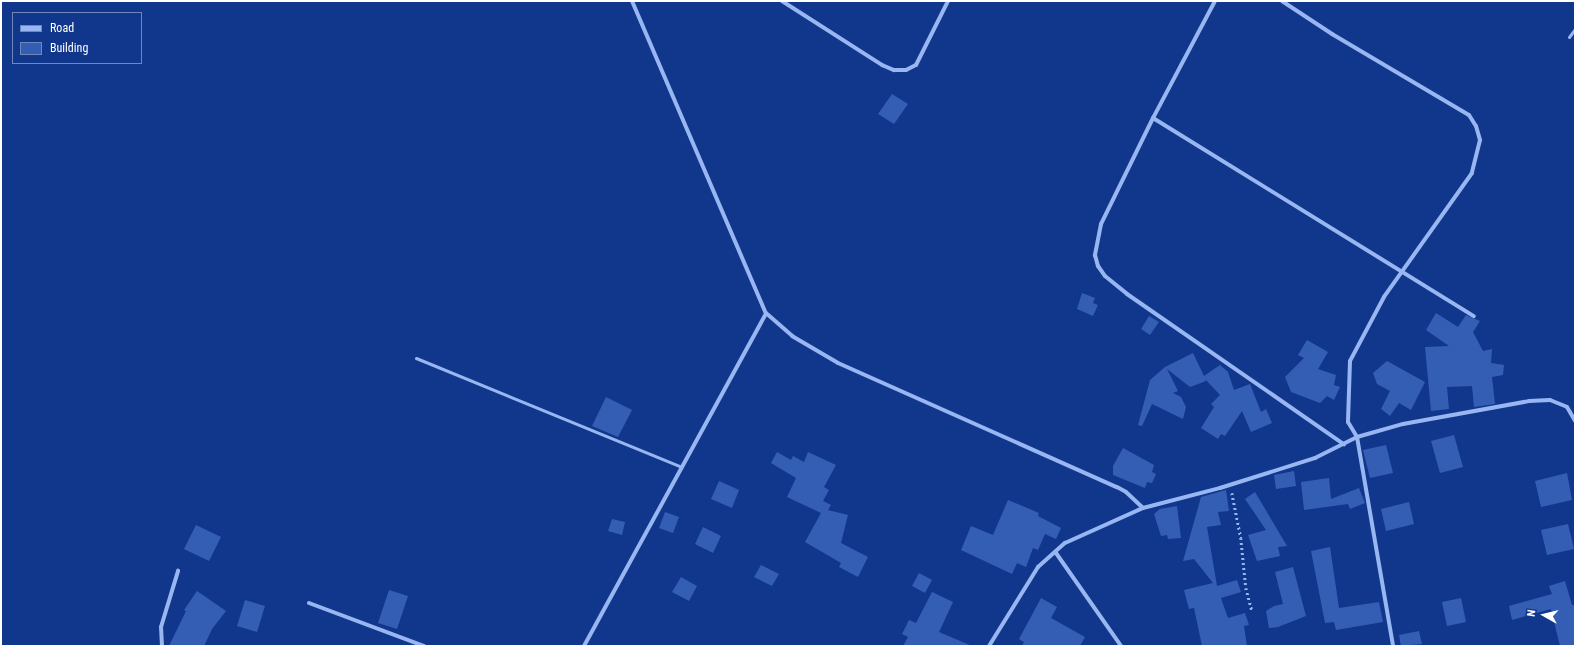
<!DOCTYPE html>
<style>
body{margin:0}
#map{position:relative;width:1576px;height:647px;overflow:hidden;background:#11378c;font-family:"Roboto Condensed",sans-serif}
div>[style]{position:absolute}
.building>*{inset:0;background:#345eb4}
.path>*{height:2.5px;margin-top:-1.25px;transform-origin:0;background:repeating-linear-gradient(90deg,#98b6f2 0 2px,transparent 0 5px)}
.lane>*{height:3px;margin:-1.5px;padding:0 1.5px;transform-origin:1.5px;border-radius:1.5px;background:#98b6f2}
.street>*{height:4px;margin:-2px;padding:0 2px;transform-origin:2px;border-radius:2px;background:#98b6f2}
span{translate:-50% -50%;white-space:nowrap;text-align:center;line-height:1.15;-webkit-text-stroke:3px #11378c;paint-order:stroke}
.frame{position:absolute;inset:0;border:2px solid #fff;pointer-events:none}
.legend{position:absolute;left:12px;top:12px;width:130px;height:52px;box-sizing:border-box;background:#11378c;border:1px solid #7087ba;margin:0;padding:5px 7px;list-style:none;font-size:12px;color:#fff}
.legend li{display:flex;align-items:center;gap:8px;height:20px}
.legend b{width:20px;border:1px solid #7087ba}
.north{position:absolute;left:1524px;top:595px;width:40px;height:40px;-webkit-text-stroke:3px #11378c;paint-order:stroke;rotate:278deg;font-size:11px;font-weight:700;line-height:16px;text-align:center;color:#fff}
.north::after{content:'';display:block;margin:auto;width:14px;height:18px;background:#fff;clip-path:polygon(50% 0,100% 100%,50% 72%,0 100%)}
</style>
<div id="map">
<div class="building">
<i style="clip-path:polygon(892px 94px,908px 104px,894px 124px,878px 114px)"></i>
<i style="clip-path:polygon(1082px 293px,1095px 298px,1093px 303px,1098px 305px,1093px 316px,1077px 309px)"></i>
<i style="clip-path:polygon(1436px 313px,1458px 327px,1466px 315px,1480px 321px,1473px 332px,1483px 351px,1492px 349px,1491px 363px,1504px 365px,1503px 375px,1492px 377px,1495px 404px,1474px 407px,1472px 386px,1447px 387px,1449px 409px,1431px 411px,1425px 347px,1449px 346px,1426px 330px)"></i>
<i style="clip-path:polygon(1149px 316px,1159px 322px,1150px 335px,1141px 329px)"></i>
<i style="clip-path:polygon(1307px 340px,1328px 352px,1318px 369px,1336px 375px,1334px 385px,1340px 387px,1334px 400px,1327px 396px,1320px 403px,1291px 392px,1285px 377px,1304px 358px,1298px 355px)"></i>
<i style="clip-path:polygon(1193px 353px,1204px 376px,1220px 365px,1228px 372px,1234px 390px,1250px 384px,1261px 412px,1266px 409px,1272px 423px,1251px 432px,1242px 411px,1225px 436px,1221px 434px,1218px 439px,1201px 428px,1214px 407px,1211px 404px,1220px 395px,1205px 379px,1206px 381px,1190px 387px,1167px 369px,1178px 391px,1173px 393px,1181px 397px,1186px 407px,1183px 419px,1152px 404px,1142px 426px,1138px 425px,1150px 380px,1165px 367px)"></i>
<i style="clip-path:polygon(1387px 361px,1425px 382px,1411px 410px,1399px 403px,1390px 416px,1381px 409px,1390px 391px,1377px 384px,1373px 373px)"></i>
<i style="clip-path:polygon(606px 397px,632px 410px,618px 437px,592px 426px)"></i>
<i style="clip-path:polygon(1454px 435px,1463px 467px,1440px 473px,1431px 441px)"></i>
<i style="clip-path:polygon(1386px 445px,1393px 473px,1370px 478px,1363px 450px)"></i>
<i style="clip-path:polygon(1123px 448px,1154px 465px,1152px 472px,1156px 474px,1152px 483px,1147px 482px,1145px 488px,1113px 475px,1113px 466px)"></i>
<i style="clip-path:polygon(777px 452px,791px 460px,793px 456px,804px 462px,808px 452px,836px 465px,824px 487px,829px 490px,823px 501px,831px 505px,828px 510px,848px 515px,841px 543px,868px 557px,858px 577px,839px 567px,841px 563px,805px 542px,821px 513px,787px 497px,796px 478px,771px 463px)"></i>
<i style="clip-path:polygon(1294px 471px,1296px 486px,1276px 489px,1274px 475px)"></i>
<i style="clip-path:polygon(1567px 473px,1572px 500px,1541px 507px,1535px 481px)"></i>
<i style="clip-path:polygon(1329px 478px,1331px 499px,1359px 488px,1365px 503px,1350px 509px,1348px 504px,1304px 510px,1301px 482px)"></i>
<i style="clip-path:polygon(719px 481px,739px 490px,732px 508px,711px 499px)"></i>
<i style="clip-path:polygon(1226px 490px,1229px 511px,1218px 512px,1221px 525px,1207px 527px,1217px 586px,1237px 580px,1241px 592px,1221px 598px,1228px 618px,1245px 613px,1249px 625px,1244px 626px,1247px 646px,1202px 646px,1194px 608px,1189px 609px,1184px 590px,1213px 583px,1194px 559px,1183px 561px,1201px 497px)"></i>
<i style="clip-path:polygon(1255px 492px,1287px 546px,1278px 547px,1280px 556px,1257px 561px,1248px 535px,1266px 530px,1245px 499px)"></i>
<i style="clip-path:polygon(1008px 500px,1039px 513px,1038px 516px,1061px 528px,1056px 539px,1045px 534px,1038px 550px,1033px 548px,1026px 567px,1017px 563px,1012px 574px,961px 550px,971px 526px,993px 535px)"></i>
<i style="clip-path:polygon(1409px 502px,1414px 524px,1386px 531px,1381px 509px)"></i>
<i style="clip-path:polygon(1177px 506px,1181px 538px,1168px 539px,1167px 535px,1161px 536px,1154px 514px,1160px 509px)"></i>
<i style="clip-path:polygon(665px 512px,679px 517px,673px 533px,659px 528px)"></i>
<i style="clip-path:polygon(612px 519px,625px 522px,622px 535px,608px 531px)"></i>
<i style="clip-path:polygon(1568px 524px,1574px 549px,1547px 555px,1541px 530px)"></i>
<i style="clip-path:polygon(196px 525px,221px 537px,209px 561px,184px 549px)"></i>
<i style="clip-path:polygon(703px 527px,721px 536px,713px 553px,695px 544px)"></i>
<i style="clip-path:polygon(1330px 547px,1339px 608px,1379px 602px,1383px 622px,1336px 630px,1334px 622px,1325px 623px,1311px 551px)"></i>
<i style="clip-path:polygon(761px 565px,779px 574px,772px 586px,754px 577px)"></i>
<i style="clip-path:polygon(1293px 567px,1306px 616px,1278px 627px,1269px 628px,1266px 611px,1274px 606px,1283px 604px,1275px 572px)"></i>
<i style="clip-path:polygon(919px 573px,932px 580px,925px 593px,912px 586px)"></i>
<i style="clip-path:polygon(681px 577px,697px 586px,689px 601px,672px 592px)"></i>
<i style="clip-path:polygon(1565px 581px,1572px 605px,1575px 605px,1575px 646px,1560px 646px,1551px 609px,1512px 620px,1509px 606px,1552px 594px,1549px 586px)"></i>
<i style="clip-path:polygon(389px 590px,408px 596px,397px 629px,378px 623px)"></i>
<i style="clip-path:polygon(197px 591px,226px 611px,212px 629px,204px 646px,169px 646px,186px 611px,184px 610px)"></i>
<i style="clip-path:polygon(932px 592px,953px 602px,939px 632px,972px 646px,903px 646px,908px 637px,902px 634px,909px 620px,916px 623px)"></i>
<i style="clip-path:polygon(1041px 598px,1057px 607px,1051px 618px,1085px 637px,1080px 646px,1022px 646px,1024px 642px,1019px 639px)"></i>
<i style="clip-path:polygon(1461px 598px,1466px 622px,1447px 626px,1442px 602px)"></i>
<i style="clip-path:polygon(245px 600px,265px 606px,257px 632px,237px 626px)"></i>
<i style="clip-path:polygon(1419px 631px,1422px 644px,1401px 646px,1399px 635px)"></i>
</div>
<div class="path">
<i style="left:1232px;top:493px;width:46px;rotate:78.7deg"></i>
<i style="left:1241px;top:538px;width:50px;rotate:84.3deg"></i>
<i style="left:1246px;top:588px;width:24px;rotate:75deg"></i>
</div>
<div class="lane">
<i style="left:1569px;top:37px;width:10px;rotate:-53deg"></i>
<i style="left:416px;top:358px;width:287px;rotate:22.3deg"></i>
</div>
<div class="street">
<i style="left:632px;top:1px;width:340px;rotate:66.8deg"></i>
<i style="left:766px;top:313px;width:35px;rotate:41deg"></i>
<i style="left:792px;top:336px;width:53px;rotate:30.4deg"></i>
<i style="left:838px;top:363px;width:305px;rotate:24deg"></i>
<i style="left:1117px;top:487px;width:10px;rotate:29deg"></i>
<i style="left:1126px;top:492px;width:23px;rotate:43deg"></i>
<i style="left:782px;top:1px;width:119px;rotate:32.6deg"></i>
<i style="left:882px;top:65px;width:13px;rotate:23deg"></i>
<i style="left:894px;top:70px;width:12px"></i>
<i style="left:906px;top:70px;width:11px;rotate:-27deg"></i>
<i style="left:916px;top:65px;width:72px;rotate:-63.4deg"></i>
<i style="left:1215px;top:1px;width:132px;rotate:117.9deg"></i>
<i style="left:1153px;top:118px;width:118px;rotate:116.1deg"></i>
<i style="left:1101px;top:224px;width:32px;rotate:101deg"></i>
<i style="left:1095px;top:255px;width:11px;rotate:75deg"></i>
<i style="left:1098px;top:266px;width:12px;rotate:55deg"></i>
<i style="left:1105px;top:276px;width:28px;rotate:39deg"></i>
<i style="left:1127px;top:294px;width:264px;rotate:34.7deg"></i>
<i style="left:1282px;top:1px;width:60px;rotate:33.4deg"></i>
<i style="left:1332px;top:34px;width:159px;rotate:30.6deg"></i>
<i style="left:1469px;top:115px;width:13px;rotate:58deg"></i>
<i style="left:1476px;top:126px;width:15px;rotate:74deg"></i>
<i style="left:1480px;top:140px;width:34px;rotate:104deg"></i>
<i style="left:1472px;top:173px;width:152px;rotate:125.4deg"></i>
<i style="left:1384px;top:297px;width:72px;rotate:118deg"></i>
<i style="left:1350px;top:361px;width:61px;rotate:91.9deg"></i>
<i style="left:1348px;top:422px;width:17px;rotate:59deg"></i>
<i style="left:1357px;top:437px;width:212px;rotate:80.2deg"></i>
<i style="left:1153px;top:118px;width:377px;rotate:31.7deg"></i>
<i style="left:1056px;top:553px;width:113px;rotate:55deg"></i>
<i style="left:309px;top:603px;width:123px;rotate:20.5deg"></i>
<i style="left:162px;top:646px;width:19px;rotate:-93deg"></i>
<i style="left:161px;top:627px;width:59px;rotate:-73.1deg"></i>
<i style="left:584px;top:646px;width:379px;rotate:-61.3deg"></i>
<i style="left:989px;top:646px;width:93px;rotate:-58.2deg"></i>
<i style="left:1038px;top:567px;width:36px;rotate:-42deg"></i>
<i style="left:1065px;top:543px;width:85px;rotate:-24.2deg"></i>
<i style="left:1143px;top:508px;width:80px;rotate:-14.6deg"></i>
<i style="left:1220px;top:488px;width:100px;rotate:-17.5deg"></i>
<i style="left:1315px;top:458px;width:47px;rotate:-26.6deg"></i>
<i style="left:1357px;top:437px;width:48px;rotate:-15.8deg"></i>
<i style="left:1403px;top:424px;width:128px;rotate:-10.3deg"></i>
<i style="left:1529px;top:401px;width:21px;rotate:-3deg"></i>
<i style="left:1550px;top:400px;width:18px;rotate:22deg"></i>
<i style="left:1567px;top:407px;width:16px;rotate:60deg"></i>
</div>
<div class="frame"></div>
<ul class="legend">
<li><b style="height:5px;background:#98b6f2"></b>Road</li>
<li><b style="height:11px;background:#345eb4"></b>Building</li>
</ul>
<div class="north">N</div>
</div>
